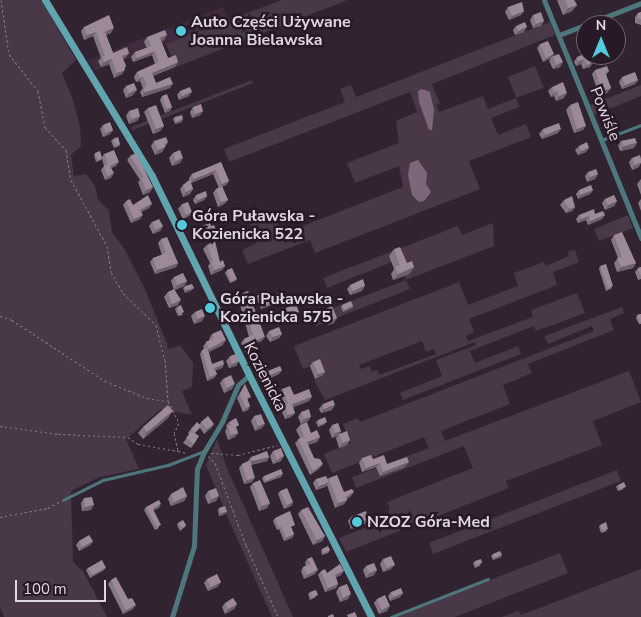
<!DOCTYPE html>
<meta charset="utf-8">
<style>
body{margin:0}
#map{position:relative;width:641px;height:617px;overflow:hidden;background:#322331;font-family:"Nunito Sans",sans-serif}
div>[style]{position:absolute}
.built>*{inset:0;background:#3f2b3e}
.green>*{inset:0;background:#493948}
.water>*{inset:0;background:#7c667b}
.path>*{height:1px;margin-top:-0.5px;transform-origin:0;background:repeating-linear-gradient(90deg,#857884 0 2.5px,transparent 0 5px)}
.lane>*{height:2.5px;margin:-1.25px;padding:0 1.25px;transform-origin:1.25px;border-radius:1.25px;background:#4e777d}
.street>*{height:5px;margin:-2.5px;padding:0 2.5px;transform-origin:2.5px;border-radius:2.5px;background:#4e777d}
.secondary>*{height:7px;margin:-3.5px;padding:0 3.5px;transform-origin:3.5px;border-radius:3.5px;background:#60a4ad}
.wall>*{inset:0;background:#867785}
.shaded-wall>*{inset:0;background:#6d616c}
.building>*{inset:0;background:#9c8a9b}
.dots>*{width:14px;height:14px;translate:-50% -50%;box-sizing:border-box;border:2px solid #281927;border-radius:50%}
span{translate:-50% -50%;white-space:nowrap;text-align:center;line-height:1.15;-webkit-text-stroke:5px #281927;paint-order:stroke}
.poi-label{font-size:16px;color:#e0d6df;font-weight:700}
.left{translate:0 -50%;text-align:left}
.street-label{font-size:16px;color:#e0d6df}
.north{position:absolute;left:576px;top:15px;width:50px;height:50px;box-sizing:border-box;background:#281927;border:1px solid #726571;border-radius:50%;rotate:0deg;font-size:14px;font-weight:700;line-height:20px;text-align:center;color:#e0d6df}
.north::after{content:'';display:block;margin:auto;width:18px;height:22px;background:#53cbda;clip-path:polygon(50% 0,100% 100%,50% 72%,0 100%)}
.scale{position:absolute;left:15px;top:580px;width:91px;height:22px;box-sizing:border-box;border:2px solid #e0d6df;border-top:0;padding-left:6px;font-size:15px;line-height:18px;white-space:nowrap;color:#e0d6df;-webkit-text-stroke:4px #281927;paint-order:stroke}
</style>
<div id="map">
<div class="built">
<i style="clip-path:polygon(223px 7px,229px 20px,95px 71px,88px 60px)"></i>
</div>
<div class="green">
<i style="clip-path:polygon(0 0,41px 0,76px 60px,62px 73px,73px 100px,80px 127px,81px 146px,71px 155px,74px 176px,86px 174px,95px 186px,98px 200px,109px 210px,112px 232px,125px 250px,145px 289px,169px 349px,180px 345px,193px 363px,192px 387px,182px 391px,192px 415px,161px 409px,126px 439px,139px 469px,99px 477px,71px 491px,73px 562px,83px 571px,107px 617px,4px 617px,0 608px)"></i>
<i style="clip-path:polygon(282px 0,348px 0,176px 67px,166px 44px)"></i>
<i style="clip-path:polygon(550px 22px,555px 35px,432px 84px,440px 103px,436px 105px,439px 112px,483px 96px,488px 109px,516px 98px,508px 77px,535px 66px,544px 88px,516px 98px,519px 107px,491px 118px,498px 135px,526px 124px,531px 137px,469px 161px,480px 189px,315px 253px,310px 240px,248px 264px,242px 250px,257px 243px,250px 224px,274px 215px,282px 234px,403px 187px,399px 166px,355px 183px,347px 163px,399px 143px,396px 121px,417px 112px,410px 92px,229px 162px,224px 149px,345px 102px,340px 89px,351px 85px,356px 97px)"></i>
<i style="clip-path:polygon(252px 80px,253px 83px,133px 130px,131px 127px)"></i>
<i style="clip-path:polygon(641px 85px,641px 96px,594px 115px,590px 105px)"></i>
<i style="clip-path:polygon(628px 215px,633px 228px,599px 241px,594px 229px)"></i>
<i style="clip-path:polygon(493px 223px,494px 246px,406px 280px,410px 289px,316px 326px,312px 316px,406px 280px,397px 260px,327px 288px,323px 278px,458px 226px,462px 235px)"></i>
<i style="clip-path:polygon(evenodd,575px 250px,579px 262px,553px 272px,557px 285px,469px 319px,474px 332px,466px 336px,468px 341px,533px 317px,531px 310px,577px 293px,585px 313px,536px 331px,534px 326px,470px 351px,475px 363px,518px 346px,521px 354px,403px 400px,400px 393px,442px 376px,436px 360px,476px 345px,475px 342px,325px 400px,314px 380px,322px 377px,317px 364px,303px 369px,294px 346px,459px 282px,468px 305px,518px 286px,514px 273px,544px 262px,546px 266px,569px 256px,568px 252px,575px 250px,422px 341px,426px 352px,434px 349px,436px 354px,379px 375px,377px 370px,372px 372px,369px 366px,361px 369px,359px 365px,422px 341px)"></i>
<i style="clip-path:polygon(622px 307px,624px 313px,610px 319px,614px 330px,528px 364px,532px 373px,503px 385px,510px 404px,441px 431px,445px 441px,629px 371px,641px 402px,593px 421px,602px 445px,506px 481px,509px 488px,346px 552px,339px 538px,388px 519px,386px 511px,390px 509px,387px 502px,473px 468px,464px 446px,356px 488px,352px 477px,429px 448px,424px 437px,332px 473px,324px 454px,351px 443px,343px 424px,358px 418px,360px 422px,594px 331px,592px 326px,548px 344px,544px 336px)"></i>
<i style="clip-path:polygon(217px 439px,227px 468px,293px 617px,272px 617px,227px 516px,206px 465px)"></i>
<i style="clip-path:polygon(617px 470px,621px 481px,433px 554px,429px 543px)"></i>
<i style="clip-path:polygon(560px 553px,568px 573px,455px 617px,394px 617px)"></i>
<i style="clip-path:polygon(641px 569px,641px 617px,502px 617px,518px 611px,521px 615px)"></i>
</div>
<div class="water">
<i style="clip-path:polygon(422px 89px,430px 92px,434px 110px,432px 130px,429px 130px,419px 102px,418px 91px)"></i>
<i style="clip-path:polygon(418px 160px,427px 173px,426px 184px,431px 192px,424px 201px,419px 202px,412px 195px,408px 175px,410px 163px)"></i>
</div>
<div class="path">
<i style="left:1px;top:0;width:55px;rotate:81.6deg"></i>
<i style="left:9px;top:54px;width:47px;rotate:51.9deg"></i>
<i style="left:38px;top:91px;width:37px;rotate:79deg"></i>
<i style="left:45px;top:127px;width:31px;rotate:48deg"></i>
<i style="left:66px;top:150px;width:30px;rotate:81deg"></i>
<i style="left:71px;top:180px;width:75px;rotate:61.4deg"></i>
<i style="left:107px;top:246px;width:26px;rotate:81deg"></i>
<i style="left:111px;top:272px;width:24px;rotate:60deg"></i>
<i style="left:123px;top:293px;width:46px;rotate:44.1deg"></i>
<i style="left:156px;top:325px;width:36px;rotate:76deg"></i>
<i style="left:165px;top:360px;width:41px;rotate:85.8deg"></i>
<i style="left:168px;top:401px;width:25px;rotate:63deg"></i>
<i style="left:179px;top:423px;width:11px;rotate:117deg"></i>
<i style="left:174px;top:433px;width:18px;rotate:77deg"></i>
<i style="left:178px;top:451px;width:9px;rotate:13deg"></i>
<i style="left:0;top:316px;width:13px;rotate:18deg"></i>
<i style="left:12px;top:320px;width:111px;rotate:33.3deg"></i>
<i style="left:105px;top:381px;width:45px;rotate:22deg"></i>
<i style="left:147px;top:398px;width:20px;rotate:9deg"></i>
<i style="left:0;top:426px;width:59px;rotate:7.9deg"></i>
<i style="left:58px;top:434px;width:70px;rotate:2.5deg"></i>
<i style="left:128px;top:437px;width:12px;rotate:35deg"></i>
<i style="left:138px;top:444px;width:41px;rotate:9.9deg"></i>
<i style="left:211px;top:453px;width:27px;rotate:4deg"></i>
<i style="left:238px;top:455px;width:41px;rotate:-14deg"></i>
<i style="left:208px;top:456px;width:10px;rotate:45deg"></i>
<i style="left:215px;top:463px;width:88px;rotate:69.3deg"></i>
<i style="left:246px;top:545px;width:79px;rotate:66deg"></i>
<i style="left:0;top:517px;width:49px;rotate:-10.6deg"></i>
<i style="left:48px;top:508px;width:13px;rotate:-29deg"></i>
</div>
<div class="lane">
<i style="left:602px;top:140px;width:42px;rotate:-21deg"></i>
<i style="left:63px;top:500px;width:45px;rotate:-26.6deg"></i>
<i style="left:103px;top:480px;width:67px;rotate:-13deg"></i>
<i style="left:168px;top:465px;width:36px;rotate:-21deg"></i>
<i style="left:391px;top:617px;width:104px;rotate:-21.4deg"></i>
</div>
<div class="street">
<i style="left:544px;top:0;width:257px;rotate:67.8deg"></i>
<i style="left:559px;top:35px;width:88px;rotate:-21.3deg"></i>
<i style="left:172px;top:617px;width:74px;rotate:-72.8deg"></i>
<i style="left:194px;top:546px;width:77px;rotate:-87.8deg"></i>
<i style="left:197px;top:469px;width:18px;rotate:-68deg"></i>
<i style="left:204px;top:452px;width:35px;rotate:-59deg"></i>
<i style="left:222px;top:422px;width:40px;rotate:-66.6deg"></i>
<i style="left:238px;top:385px;width:15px;rotate:-42deg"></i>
</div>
<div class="secondary">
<i style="left:45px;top:0;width:206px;rotate:58.7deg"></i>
<i style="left:152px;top:176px;width:221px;rotate:64deg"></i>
<i style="left:249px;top:375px;width:271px;rotate:63.2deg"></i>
</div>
<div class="wall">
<i style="clip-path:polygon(557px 0,574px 0,577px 5px,572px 11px,563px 15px)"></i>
<i style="clip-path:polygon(508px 7px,524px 11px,521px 15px,509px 20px,505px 12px)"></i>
<i style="clip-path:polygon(641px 12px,641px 25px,635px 23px,635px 17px,638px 13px)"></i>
<i style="clip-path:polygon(533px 15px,544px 21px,541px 26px,533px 28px,530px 20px)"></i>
<i style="clip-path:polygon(516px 26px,524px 32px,515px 35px,513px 30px)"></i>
<i style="clip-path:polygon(84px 27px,111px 33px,106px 35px,113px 53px,129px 53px,126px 57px,123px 59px,126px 66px,122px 74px,114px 78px,109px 64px,101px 67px,98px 61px,101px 58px,93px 36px,84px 40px,81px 31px)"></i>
<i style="clip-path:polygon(586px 31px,586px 44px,581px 46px,578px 38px,581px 33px)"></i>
<i style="clip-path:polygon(147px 37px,164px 40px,161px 41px,168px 58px,178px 62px,175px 67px,153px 76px,156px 83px,170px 88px,142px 97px,140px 92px,143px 88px,140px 81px,136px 82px,134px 77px,137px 72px,155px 64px,152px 55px,133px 62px,131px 57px,135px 52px,147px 48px,144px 42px)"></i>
<i style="clip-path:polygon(540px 44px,553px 56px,560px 67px,553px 69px,549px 61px,551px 58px,543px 62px,537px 48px)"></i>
<i style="clip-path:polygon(577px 57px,593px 62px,590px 67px,583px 69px,581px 64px,576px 66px,574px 62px)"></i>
<i style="clip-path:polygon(595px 70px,609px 71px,606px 75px,611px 88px,607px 93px,599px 96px,592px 74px)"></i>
<i style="clip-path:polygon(622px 77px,638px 80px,635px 84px,622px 89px,619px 82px)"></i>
<i style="clip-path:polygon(126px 86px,133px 95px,126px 98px,123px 90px)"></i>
<i style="clip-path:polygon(552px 87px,564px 98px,556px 101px,554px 96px,551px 97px,548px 91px)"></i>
<i style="clip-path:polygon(180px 91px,189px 96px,179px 100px,177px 95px)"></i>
<i style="clip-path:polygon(162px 96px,172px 107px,170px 111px,165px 113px,160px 100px)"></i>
<i style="clip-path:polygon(570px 105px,583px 130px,574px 133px,566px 110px)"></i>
<i style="clip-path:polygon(193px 107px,203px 111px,200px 115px,192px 118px,190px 112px)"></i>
<i style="clip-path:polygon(148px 108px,164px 126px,160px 131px,153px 134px,144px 112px)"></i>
<i style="clip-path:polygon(129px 111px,140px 116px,137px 121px,129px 124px,126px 116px)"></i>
<i style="clip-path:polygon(175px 117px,182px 122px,175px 124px,173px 119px)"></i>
<i style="clip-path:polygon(103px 125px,113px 130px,110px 134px,103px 137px,100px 129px)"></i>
<i style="clip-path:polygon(543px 129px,558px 133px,542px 139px,539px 134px)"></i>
<i style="clip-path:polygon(113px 139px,120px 144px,119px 146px,114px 148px,111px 141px)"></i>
<i style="clip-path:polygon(154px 141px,168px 142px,162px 152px,155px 155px,151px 146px)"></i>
<i style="clip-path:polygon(621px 141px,634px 148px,620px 151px,618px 145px)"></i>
<i style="clip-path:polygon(579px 146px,586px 152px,578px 155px,575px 150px)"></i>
<i style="clip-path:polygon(95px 153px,102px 157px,104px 154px,116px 166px,111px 168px,111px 178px,105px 180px,101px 170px,104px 166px,102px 159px,101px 160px,96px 162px,94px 155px)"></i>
<i style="clip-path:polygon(173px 153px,180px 163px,172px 166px,169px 158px)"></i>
<i style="clip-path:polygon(130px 156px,153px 187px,150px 192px,143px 195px,138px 182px,140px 180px,127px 160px)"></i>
<i style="clip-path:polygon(632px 158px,639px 167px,632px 170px,629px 162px)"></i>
<i style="clip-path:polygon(221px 162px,229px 181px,226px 185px,222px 187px,228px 200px,224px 204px,218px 207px,213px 193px,216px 189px,219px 188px,213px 174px,191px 183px,193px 189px,190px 194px,183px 197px,180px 189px,183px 185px,189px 180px,189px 178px,192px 174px)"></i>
<i style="clip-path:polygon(588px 172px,598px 174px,595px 179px,587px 182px,585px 176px)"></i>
<i style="clip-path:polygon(641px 179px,641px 195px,637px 184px)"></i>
<i style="clip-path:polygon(579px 190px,593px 190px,590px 194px,578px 199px,576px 194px)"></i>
<i style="clip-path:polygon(196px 195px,207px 196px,204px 200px,195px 204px,193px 200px)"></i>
<i style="clip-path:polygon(605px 199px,617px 201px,614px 206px,605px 210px,602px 203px)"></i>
<i style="clip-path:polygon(641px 199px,641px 211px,638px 203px)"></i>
<i style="clip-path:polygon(564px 200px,575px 207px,572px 211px,566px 213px,560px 205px)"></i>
<i style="clip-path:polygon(126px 201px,133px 205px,149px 208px,141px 212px,140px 219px,131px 223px,123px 205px)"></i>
<i style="clip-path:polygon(182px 204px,192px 212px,189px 216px,183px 219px,178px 209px)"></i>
<i style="clip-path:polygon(579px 215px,605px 215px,602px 219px,588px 225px,586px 220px,578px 223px,576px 219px)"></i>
<i style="clip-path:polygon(152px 222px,163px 226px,160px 231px,153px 234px,149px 226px)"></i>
<i style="clip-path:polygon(202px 226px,211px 226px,216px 230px,213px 235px,202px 239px,199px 230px)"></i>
<i style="clip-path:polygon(614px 235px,636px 263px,633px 268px,617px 272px,614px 263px,618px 258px,611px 240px)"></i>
<i style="clip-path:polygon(161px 239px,178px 263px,176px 267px,155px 274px,150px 262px,153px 258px,162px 255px,158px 243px)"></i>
<i style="clip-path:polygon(207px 245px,220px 262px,225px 266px,222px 270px,211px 275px,208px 266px,210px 263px,203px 249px)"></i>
<i style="clip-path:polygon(394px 249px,407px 263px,414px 267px,409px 274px,393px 280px,391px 274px,394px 269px,389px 256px)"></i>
<i style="clip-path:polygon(600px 266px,612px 288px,606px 291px,599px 269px)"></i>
<i style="clip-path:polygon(641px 267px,641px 279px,638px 280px,635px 272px,638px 268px)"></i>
<i style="clip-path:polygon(227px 270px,237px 279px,235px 281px,230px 283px,225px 273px)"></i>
<i style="clip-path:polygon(174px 277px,187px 281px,184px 286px,175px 290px,178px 305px,169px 308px,164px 297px,168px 292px,174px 290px,171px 281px)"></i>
<i style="clip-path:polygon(350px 285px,362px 291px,350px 295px,347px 289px)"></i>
<i style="clip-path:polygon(185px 286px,194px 288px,192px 290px,185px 293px,183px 288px)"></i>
<i style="clip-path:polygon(241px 294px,262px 341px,256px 343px,253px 348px,245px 352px,241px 343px,244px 339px,249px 337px,238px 298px)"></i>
<i style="clip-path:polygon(258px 295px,270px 296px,285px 298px,284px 300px,261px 309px,256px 297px)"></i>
<i style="clip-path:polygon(342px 305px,353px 306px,352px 308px,343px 312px,341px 307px)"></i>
<i style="clip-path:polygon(177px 307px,183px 315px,178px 316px,175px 309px)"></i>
<i style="clip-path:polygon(286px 308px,296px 317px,286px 321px,283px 312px)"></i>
<i style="clip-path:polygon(326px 309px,334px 323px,328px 325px,323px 314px)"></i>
<i style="clip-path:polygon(195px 312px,202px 321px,194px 324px,191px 316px)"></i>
<i style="clip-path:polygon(641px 314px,641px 324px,639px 324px,636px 318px,637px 315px)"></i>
<i style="clip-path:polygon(269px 331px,282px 334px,279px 338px,270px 342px,266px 336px)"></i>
<i style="clip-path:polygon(212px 334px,223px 345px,209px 352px,212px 364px,224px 364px,222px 368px,215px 370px,217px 374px,214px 378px,207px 381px,200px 354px,202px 350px,204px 350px,203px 347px,206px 342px,210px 340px,209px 339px)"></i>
<i style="clip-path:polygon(230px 356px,239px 361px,236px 366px,229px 368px,226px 361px)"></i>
<i style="clip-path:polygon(313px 362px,325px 372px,322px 376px,315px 379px,310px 366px)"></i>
<i style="clip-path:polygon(258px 368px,268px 371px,282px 370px,279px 374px,260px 383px,255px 372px)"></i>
<i style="clip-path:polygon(223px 379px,232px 389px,224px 393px,220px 383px)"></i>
<i style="clip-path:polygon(245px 384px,248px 401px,250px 406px,248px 410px,243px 412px,237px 398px)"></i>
<i style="clip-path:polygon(282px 389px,309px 401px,293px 407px,295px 413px,291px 417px,285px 419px,281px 410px,284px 406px,279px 393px)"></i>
<i style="clip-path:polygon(323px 404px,332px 410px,321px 413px,319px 409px)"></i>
<i style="clip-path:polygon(301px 412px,308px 421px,301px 424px,298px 417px)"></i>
<i style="clip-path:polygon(254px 416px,262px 428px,255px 431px,251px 421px)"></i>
<i style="clip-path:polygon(168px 418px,143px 439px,138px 433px,143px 427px)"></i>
<i style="clip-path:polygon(318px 420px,325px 424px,318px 427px,316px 422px)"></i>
<i style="clip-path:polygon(201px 422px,214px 424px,211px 428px,204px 434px,200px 428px,195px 433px,194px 444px,191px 448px,183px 443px,189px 435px,188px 433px,191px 429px,200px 424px)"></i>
<i style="clip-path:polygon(229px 422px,237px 429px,238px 433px,235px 437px,228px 440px,225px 431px,227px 428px,226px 426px)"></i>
<i style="clip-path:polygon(300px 425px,311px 433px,320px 437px,317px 442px,308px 445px,319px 469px,310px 475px,295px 443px,300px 438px,296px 430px)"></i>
<i style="clip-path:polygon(332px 425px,341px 431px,338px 436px,332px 438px,329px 430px)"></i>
<i style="clip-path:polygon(339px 434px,350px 440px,347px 445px,339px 448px,336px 438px)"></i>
<i style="clip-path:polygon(273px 451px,281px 461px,273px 464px,270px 456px)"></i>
<i style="clip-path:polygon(251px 457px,269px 457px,267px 461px,251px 465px,252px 482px,244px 484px,239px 468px,242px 464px,248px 461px)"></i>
<i style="clip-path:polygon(362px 458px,373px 459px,387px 464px,405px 467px,380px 476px,376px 467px,362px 472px,359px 463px)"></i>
<i style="clip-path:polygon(264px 476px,281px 477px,264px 483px,262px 478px)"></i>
<i style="clip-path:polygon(329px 478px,344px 492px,351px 496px,347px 499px,347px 500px,344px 504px,335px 508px,327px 485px,325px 487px,316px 490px,313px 483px,316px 479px,327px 479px)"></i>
<i style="clip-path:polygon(253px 483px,270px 503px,267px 508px,259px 511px,250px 487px)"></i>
<i style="clip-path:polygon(618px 485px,624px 489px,618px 491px,616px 487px)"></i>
<i style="clip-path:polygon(208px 491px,216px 501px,208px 504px,205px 496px)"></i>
<i style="clip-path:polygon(280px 491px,293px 502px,291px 506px,284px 509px,278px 494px)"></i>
<i style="clip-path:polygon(171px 494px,187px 496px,184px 501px,171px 506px,168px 499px)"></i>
<i style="clip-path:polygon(84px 498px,91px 510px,82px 511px,81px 503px)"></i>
<i style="clip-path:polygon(146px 507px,159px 508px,153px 510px,159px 528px,155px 530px,144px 510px)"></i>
<i style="clip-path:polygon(219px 508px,225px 514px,219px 516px,218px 510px)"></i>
<i style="clip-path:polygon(301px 510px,325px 536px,322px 541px,313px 545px,298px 514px)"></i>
<i style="clip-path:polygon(351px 517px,369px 519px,366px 523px,351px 529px,348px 521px)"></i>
<i style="clip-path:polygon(275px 518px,293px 529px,292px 529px,294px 534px,292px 538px,284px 541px,279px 529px,277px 530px,273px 521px)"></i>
<i style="clip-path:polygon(178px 523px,186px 525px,185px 527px,180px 531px,177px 525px)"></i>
<i style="clip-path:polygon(600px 525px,607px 531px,601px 533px,599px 527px)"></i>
<i style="clip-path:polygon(79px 541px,93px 541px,90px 545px,79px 551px,76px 545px)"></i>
<i style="clip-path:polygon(322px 549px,330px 550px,328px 553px,322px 555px,321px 551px)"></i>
<i style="clip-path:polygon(493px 554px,501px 557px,493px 560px,491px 556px)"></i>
<i style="clip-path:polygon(307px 559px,315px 574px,304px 579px,301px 571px,303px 567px,306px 566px,305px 563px)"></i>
<i style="clip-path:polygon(383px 559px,391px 569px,383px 572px,380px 564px)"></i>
<i style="clip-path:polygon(475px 561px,481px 565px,475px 568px,473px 563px)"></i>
<i style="clip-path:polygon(366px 566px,377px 570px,374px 575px,366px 578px,363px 570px)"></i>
<i style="clip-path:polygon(88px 568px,104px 570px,90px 578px,86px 570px)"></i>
<i style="clip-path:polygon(321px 571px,327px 573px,341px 575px,336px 577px,338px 584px,336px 588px,325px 592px,318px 575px)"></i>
<i style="clip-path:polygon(207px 579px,221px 582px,217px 587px,208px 591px,204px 583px)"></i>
<i style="clip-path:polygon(111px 580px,128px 599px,133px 609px,123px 614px,108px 584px)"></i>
<i style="clip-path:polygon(339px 587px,348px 599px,340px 602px,336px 592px)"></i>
<i style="clip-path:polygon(310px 592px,316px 597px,310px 600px,308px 594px)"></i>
<i style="clip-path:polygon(391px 592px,403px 593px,400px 597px,390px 601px,388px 596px)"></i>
<i style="clip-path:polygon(377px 599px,387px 611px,379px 614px,374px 603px)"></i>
<i style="clip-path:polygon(225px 603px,237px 604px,234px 609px,225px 614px,222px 607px)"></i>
</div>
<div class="shaded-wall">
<i style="clip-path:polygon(577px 5px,572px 11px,563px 15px,568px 8px)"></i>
<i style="clip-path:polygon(524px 11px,521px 15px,509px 20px,512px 16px)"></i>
<i style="clip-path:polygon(544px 21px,541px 26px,533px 28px,536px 24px)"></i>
<i style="clip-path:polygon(527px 27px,524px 32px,515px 35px,518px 31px)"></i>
<i style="clip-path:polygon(114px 28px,111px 33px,102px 36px,105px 32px)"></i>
<i style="clip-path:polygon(96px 32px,93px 36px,84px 40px,87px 35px)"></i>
<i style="clip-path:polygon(167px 35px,164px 40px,157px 42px,160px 38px)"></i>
<i style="clip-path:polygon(586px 41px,586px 44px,581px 46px,584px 42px)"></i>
<i style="clip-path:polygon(155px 51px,152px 55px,133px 62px,137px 58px)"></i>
<i style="clip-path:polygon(129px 53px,126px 57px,119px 60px,122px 56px)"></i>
<i style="clip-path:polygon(554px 54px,551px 58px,543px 62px,546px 58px)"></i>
<i style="clip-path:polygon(112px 59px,109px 64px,101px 67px,104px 62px)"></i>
<i style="clip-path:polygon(584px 59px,581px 64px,576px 66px,579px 61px)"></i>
<i style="clip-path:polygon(178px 62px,175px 67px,149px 77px,152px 73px)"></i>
<i style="clip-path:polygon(563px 62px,560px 67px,553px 69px,556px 65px)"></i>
<i style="clip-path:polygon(593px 62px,590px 67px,583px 69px,587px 65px)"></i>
<i style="clip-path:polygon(125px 70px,122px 74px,114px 78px,117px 73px)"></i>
<i style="clip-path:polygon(143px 76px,140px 81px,136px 82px,140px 78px)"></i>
<i style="clip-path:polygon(638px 80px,635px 84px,622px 89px,625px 85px)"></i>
<i style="clip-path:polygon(173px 84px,170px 88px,142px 97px,145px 92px)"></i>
<i style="clip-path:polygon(611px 88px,607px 93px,599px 96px,602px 91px)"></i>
<i style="clip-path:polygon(137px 90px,133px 95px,126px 98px,129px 93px)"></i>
<i style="clip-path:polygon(557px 91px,554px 96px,551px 97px,554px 93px)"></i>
<i style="clip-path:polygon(192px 92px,189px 96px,179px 100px,182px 96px)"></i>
<i style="clip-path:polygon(567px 93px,564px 98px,556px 101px,559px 96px)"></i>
<i style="clip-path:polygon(172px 107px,170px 111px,165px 113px,167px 109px)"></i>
<i style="clip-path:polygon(203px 111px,200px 115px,192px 118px,195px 114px)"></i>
<i style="clip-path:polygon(140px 116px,137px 121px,129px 124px,132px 119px)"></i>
<i style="clip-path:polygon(183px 119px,182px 122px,175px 124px,176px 122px)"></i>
<i style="clip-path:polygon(164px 126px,160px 131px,153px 134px,156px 129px)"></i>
<i style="clip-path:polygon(586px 126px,583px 130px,574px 133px,577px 129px)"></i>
<i style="clip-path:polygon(561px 129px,558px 133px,542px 139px,545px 135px)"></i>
<i style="clip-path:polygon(113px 130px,110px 134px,103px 137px,106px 133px)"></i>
<i style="clip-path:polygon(637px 143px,634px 148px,620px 151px,624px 146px)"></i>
<i style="clip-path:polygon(165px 147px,162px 152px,155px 155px,158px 150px)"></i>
<i style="clip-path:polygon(589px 148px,586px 152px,578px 155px,581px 151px)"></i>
<i style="clip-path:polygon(183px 158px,180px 163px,172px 166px,176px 161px)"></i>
<i style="clip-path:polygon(119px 162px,116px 166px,107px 170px,110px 166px)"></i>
<i style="clip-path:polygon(641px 163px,639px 167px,632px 170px,635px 165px)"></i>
<i style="clip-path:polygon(216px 170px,213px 174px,191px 183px,194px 179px)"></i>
<i style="clip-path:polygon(114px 173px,111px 178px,105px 180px,108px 176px)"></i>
<i style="clip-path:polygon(598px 174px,595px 179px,587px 182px,590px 177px)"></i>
<i style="clip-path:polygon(229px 181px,226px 185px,219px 188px,222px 184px)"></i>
<i style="clip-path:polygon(153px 187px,150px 192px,143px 195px,146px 190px)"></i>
<i style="clip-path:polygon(193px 189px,190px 194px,183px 197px,186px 192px)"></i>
<i style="clip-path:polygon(593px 190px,590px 194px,578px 199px,580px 195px)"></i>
<i style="clip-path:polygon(207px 196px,204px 200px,195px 204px,198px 200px)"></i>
<i style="clip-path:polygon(228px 200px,224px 204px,218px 207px,221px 202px)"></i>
<i style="clip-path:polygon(617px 201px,614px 206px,605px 210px,608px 205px)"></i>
<i style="clip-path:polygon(152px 204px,149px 208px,137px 214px,140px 210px)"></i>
<i style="clip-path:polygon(575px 207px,572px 211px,566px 213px,569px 209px)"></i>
<i style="clip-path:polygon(192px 212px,189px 216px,183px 219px,186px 215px)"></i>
<i style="clip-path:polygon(143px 215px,140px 219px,131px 223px,134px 219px)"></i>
<i style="clip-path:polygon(605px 215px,602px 219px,588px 225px,590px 221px)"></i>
<i style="clip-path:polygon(589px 216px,586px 220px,578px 223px,581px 219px)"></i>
<i style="clip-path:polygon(163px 226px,160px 231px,153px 234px,156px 230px)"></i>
<i style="clip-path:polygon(216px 230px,213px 235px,202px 239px,205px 234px)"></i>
<i style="clip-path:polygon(178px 263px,176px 267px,155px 274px,157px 270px)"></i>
<i style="clip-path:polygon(636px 263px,633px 268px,617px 272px,621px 267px)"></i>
<i style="clip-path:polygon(225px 266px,222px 270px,211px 275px,214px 270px)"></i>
<i style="clip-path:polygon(414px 267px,409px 274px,393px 280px,398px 274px)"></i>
<i style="clip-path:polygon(187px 281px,184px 286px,174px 290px,177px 285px)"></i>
<i style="clip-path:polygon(365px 286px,362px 291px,350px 295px,353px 291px)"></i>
<i style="clip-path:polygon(194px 288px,192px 290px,185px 293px,186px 290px)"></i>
<i style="clip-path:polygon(285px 298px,284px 300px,261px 309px,262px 307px)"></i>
<i style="clip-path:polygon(181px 300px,178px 305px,169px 308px,172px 304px)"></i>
<i style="clip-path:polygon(353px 306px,352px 308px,343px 312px,344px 310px)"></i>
<i style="clip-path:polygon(299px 312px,296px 317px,286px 321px,289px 317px)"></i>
<i style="clip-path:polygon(205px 316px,202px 321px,194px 324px,198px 319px)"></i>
<i style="clip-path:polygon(337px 318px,334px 323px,328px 325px,331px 321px)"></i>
<i style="clip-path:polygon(282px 334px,279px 338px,270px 342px,273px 337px)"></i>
<i style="clip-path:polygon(265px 337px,262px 341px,251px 345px,254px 341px)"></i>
<i style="clip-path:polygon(226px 340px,223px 345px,206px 353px,209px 349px)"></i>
<i style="clip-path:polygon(256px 344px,253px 348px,245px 352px,248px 347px)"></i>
<i style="clip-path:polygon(239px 361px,236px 366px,229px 368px,232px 364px)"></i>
<i style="clip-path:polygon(224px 364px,222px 368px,212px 372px,214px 368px)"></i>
<i style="clip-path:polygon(282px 370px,279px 374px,260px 383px,263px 378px)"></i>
<i style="clip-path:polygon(325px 372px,322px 376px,315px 379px,318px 374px)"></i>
<i style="clip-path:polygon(217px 374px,214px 378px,207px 381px,210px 377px)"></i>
<i style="clip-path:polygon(235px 384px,232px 389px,224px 393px,227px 388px)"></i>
<i style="clip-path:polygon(312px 397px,309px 401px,289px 409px,292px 404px)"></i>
<i style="clip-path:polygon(335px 405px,332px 410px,321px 413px,324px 409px)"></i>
<i style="clip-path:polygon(250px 406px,248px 410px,243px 412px,246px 408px)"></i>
<i style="clip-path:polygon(173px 411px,168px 418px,143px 439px,147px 432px)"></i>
<i style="clip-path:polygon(295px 413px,291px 417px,285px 419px,288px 415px)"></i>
<i style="clip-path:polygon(311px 417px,308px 421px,301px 424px,304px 419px)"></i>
<i style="clip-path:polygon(327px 422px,325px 424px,318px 427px,320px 425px)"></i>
<i style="clip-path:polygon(214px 424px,211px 428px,204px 434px,207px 429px)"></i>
<i style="clip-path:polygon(265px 424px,262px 428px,255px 431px,258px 426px)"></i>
<i style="clip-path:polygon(341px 431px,338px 436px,332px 438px,335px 433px)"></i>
<i style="clip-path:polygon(238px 433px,235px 437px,228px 440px,231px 435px)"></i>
<i style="clip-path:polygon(320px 437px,317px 442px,304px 446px,307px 442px)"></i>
<i style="clip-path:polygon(350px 440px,347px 445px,339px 448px,343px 443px)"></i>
<i style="clip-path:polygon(284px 456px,281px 461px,273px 464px,277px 460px)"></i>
<i style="clip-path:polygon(269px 457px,267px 461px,250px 465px,252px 461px)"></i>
<i style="clip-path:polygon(409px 462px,405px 467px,380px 476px,383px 472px)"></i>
<i style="clip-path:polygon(380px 463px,376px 467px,362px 472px,366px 468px)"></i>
<i style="clip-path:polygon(323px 464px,319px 469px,310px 475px,313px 471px)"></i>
<i style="clip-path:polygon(283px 474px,281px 477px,264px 483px,266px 481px)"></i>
<i style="clip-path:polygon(255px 478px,252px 482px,244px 484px,247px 480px)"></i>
<i style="clip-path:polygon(329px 482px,325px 487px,316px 490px,319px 486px)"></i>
<i style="clip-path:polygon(354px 492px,351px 496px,343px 501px,346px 497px)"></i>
<i style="clip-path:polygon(187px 496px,184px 501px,171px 506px,174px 502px)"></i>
<i style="clip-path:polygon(219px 496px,216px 501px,208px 504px,212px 499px)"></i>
<i style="clip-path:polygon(347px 500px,344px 504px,335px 508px,338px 503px)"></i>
<i style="clip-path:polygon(293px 502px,291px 506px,284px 509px,287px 505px)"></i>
<i style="clip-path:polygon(270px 503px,267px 508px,259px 511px,262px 506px)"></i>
<i style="clip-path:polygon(161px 504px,159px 508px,150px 512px,153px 509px)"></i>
<i style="clip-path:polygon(94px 505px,91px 510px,82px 511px,85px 507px)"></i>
<i style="clip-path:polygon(227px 512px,225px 514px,219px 516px,221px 513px)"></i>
<i style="clip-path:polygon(369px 519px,366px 523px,351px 529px,354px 525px)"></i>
<i style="clip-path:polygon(294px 534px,292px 538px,284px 541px,286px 538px)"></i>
<i style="clip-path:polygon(325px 536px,322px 541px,313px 545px,317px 540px)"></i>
<i style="clip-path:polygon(93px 541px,90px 545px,79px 551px,82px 547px)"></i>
<i style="clip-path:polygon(502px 555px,501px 557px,493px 560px,494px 558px)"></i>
<i style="clip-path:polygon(395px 565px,391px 569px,383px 572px,387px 568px)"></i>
<i style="clip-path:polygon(106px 568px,104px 570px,90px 578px,92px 575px)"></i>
<i style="clip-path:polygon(318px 570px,315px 574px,304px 579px,307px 575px)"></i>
<i style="clip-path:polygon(377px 570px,374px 575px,366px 578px,369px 573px)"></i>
<i style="clip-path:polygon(344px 571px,341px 575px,332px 579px,335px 575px)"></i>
<i style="clip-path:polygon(221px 582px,217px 587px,208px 591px,211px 587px)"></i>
<i style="clip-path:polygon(338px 584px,336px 588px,325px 592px,328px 588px)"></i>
<i style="clip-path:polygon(403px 593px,400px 597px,390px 601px,393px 597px)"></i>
<i style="clip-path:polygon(351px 594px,348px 599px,340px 602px,343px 598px)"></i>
<i style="clip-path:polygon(237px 604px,234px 609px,225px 614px,228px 609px)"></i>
<i style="clip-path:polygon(136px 605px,133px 609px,123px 614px,126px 610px)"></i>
<i style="clip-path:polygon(390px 606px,387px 611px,379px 614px,382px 610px)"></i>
</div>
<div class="building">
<i style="clip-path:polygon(565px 0,574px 0,577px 5px,568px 8px)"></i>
<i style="clip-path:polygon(522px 2px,524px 11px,512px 16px,508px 7px)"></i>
<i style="clip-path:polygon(541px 12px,544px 21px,536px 24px,533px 15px)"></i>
<i style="clip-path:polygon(641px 12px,641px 19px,638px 18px,638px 13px)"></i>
<i style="clip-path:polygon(109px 15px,114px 28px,105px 32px,113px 53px,127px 47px,129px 53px,122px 56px,126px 66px,124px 67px,125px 70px,117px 73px,112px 59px,104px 62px,102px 57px,105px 56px,96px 32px,87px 35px,84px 27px)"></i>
<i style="clip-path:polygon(525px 22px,527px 27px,518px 31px,516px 26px)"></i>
<i style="clip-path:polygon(165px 30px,167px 35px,160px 38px,168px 58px,176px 55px,178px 62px,152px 73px,156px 83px,170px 77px,173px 84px,145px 92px,144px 88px,147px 86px,143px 76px,140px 78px,137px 72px,159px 62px,155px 51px,137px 58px,135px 52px,151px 46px,147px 37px)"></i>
<i style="clip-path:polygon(586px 31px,586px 41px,584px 42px,581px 33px)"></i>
<i style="clip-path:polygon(548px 41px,554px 54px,546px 58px,540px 44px)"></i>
<i style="clip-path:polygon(586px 53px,586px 55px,588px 55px,593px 62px,587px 65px,584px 59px,579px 61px,577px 57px)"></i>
<i style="clip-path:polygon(559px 54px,563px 62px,556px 65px,553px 56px)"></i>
<i style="clip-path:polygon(607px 66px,609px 71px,605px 72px,611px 88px,602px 91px,595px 70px)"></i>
<i style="clip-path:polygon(635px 72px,638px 80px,625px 85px,622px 77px)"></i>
<i style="clip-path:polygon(563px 82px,567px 93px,559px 96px,557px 91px,554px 93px,552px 87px)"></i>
<i style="clip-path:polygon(134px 83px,137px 90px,129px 93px,126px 86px)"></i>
<i style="clip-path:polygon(190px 87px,192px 92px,182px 96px,180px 91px)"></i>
<i style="clip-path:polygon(167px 94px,172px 107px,167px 109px,162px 96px)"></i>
<i style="clip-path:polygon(578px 102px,586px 126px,577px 129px,570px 105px)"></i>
<i style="clip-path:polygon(201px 104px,203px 111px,195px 114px,193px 107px)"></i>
<i style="clip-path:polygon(156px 105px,164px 126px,156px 129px,148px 108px)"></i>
<i style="clip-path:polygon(138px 108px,140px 116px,132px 119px,129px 111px)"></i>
<i style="clip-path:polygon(182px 115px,183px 119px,176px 122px,175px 117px)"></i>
<i style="clip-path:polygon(110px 122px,113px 130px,106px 133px,103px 125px)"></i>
<i style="clip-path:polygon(559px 123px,561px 129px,545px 135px,543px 129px)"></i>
<i style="clip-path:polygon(118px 137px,120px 144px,116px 145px,113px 139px)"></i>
<i style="clip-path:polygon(166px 137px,168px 142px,164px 144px,165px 147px,158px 150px,154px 141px)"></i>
<i style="clip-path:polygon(635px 138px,637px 143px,624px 146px,621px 141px)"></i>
<i style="clip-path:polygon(587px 142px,589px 148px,581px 151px,579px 146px)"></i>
<i style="clip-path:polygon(114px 150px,119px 162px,110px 166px,114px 173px,108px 176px,104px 166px,108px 164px,104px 154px)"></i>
<i style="clip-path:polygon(180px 150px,183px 158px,176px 161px,173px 153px)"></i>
<i style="clip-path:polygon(100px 151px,102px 158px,98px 160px,95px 153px)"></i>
<i style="clip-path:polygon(136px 153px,153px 187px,146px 190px,141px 178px,144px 177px,130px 156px)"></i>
<i style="clip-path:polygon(640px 155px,641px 159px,641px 163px,635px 165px,632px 158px)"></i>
<i style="clip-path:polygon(221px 162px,229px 181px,222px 184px,216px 170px,194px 179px,192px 174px)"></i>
<i style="clip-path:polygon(596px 169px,598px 174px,590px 177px,588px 172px)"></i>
<i style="clip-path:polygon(190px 180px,193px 189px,186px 192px,183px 185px)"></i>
<i style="clip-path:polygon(591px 185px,593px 190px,580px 195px,579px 190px)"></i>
<i style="clip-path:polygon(222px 186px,228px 200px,221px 202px,216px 189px)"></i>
<i style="clip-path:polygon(206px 191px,207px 196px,198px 200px,196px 195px)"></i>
<i style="clip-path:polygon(148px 195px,152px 204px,140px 210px,143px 215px,134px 219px,126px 201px,130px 199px,133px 205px)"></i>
<i style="clip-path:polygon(614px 195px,617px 201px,608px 205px,605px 199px)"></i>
<i style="clip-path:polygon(572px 196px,575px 207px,569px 209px,564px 200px)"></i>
<i style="clip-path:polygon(188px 202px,192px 212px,186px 215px,182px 204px)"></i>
<i style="clip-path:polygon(594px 209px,595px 214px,603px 211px,605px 215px,590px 221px,589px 216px,581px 219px,579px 215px)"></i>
<i style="clip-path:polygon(159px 219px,163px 226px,156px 230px,152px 222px)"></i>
<i style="clip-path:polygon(210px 223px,211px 226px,214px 225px,216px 230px,205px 234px,202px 226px)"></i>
<i style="clip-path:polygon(622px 232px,636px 263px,621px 267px,617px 258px,622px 257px,614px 235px)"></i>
<i style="clip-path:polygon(167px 237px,178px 263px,157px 270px,153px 258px,166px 253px,161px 239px)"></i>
<i style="clip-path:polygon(215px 241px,220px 262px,223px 260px,225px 266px,214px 270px,211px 262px,213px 261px,207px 245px)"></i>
<i style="clip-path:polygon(400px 247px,407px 263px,412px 261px,414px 267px,398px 274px,395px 267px,400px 265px,394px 249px)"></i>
<i style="clip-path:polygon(606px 264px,613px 286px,608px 288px,600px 266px)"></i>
<i style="clip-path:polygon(641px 267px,641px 276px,638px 268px)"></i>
<i style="clip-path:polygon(232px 268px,237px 279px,231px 281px,227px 270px)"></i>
<i style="clip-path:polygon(183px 273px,187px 281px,177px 285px,174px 277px)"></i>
<i style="clip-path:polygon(363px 279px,365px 286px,353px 291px,350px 285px)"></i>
<i style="clip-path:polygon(192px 284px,194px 288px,186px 290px,185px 286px)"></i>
<i style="clip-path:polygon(174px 289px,181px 300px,172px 304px,168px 292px)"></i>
<i style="clip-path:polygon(248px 291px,265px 337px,254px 341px,256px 344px,248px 347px,244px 339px,253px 335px,241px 294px)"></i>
<i style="clip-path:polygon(268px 291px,270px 296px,283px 291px,285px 298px,262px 307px,258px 295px)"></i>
<i style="clip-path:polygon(351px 301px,353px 306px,344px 310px,342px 305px)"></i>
<i style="clip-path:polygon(296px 304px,299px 312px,289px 317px,286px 308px)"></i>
<i style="clip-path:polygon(181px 305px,184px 312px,180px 314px,177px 307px)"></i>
<i style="clip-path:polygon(332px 306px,337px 318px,331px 321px,326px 309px)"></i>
<i style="clip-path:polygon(202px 309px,205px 316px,198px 319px,195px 312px)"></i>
<i style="clip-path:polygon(641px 314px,641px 322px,640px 322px,637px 315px)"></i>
<i style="clip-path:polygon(279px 327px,282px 334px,273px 337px,269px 331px)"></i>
<i style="clip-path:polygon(221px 330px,226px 340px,209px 349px,206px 342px,214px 338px,212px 334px)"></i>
<i style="clip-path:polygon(207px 348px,212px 364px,223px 360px,224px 364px,214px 368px,217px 374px,210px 377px,202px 350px)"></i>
<i style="clip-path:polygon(236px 354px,239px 361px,232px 364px,230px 356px)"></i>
<i style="clip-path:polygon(320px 359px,325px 372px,318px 374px,313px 362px)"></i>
<i style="clip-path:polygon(266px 364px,268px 371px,280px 366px,282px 370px,263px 378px,258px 368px)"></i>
<i style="clip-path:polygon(231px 375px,235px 384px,227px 388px,223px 379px)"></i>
<i style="clip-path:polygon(245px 384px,251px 397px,247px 399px,250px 406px,246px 408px,240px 394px)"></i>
<i style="clip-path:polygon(290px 386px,294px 395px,309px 389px,312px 397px,292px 404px,295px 413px,288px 415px,284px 405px,288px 404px,282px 389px)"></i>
<i style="clip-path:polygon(333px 400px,335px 405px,324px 409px,323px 404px)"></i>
<i style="clip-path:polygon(168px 405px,173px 411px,147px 432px,143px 427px)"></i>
<i style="clip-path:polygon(309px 409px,311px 417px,304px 419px,301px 412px)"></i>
<i style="clip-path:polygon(261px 414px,265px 424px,258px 426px,254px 416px)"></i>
<i style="clip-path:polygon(208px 416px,214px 424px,207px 429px,201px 422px)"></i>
<i style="clip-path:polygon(325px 417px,327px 422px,320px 425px,318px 420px)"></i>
<i style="clip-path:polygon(236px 418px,239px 425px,236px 427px,238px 433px,231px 435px,228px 426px,231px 425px,229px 422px)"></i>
<i style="clip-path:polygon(197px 422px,201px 426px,195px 432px,191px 429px)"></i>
<i style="clip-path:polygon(307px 422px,311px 433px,317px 430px,320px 437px,307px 442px,314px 458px,320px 459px,323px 464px,313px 471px,298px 439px,304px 437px,300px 425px)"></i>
<i style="clip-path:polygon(338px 423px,341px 431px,335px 433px,332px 425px)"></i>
<i style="clip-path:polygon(192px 431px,199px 436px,194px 444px,186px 438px)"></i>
<i style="clip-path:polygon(347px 431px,350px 440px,343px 443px,339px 434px)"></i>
<i style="clip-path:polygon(281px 448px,284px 456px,277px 460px,273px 451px)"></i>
<i style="clip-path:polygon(267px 451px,269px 457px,252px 461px,251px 457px)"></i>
<i style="clip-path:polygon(371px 455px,373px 459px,384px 455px,387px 464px,407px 457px,409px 462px,383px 472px,380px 463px,366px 468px,362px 458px)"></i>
<i style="clip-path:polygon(250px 461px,255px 478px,247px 480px,242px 464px)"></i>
<i style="clip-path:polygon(281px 469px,283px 474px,266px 481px,264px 476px)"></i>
<i style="clip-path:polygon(337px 475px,344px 492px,352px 489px,354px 492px,346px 497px,347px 500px,338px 503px,329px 478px)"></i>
<i style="clip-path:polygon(326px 476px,329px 482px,319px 486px,316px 479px)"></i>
<i style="clip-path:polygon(260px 480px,270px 503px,262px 506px,253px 483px)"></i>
<i style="clip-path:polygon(624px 482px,626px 487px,620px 489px,618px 485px)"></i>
<i style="clip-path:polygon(183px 487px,187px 496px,174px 502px,171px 494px)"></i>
<i style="clip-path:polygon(216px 488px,219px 496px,212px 499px,208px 491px)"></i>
<i style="clip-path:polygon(287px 488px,293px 502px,287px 505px,280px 491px)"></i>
<i style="clip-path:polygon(92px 497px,94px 505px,85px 507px,84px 498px)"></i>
<i style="clip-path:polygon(159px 500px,161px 504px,153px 509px,161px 525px,157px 527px,146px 507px)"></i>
<i style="clip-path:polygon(225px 506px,227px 512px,221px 513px,219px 508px)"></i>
<i style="clip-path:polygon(308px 507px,325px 536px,317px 540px,301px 510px)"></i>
<i style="clip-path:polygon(290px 511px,295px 525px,291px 527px,294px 534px,286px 538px,281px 526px,279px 527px,275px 518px)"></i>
<i style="clip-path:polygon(366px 511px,369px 519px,354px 525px,351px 517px)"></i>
<i style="clip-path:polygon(183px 520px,186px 525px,182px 528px,178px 523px)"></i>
<i style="clip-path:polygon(606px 522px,608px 529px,603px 531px,600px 525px)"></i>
<i style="clip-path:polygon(89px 535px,93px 541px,82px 547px,79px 541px)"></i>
<i style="clip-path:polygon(328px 546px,330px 550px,324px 553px,322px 549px)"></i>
<i style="clip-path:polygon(500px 551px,502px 555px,494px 558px,493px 554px)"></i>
<i style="clip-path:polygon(391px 556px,395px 565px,387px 568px,383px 559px)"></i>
<i style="clip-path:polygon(312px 557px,318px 570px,307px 575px,303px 567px,310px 564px,307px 559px)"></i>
<i style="clip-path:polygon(481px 559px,482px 563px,476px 565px,475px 561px)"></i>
<i style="clip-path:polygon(102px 560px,106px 568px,92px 575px,88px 568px)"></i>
<i style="clip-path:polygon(374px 563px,377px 570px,369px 573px,366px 566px)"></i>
<i style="clip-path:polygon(340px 564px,344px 571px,335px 575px,338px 584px,328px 588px,321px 571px,325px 569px,327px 573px)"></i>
<i style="clip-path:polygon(217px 574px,221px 582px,211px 587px,207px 579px)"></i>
<i style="clip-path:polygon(116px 577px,128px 599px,132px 598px,136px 605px,126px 610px,111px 580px)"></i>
<i style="clip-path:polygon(347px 584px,351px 594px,343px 598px,339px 587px)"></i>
<i style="clip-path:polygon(401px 588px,403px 593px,393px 597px,391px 592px)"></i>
<i style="clip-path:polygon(316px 590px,318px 595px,312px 598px,310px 592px)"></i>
<i style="clip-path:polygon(385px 595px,390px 606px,382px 610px,377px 599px)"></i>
<i style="clip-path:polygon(233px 598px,237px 604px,228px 609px,225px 603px)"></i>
<i style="clip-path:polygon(355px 612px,357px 617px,348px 617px,347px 615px)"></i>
<i style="clip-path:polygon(333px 614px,334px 617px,328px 617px,328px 616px)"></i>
</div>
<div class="dots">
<i style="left:181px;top:31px;background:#53cbda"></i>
<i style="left:182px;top:225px;background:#53cbda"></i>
<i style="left:210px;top:308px;background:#53cbda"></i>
<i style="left:357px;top:522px;background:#53cbda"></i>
</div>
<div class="poi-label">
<span class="left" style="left:191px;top:31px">Auto Części Używane<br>Joanna Bielawska</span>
<span class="left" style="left:192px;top:225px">Góra Puławska -<br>Kozienicka 522</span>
<span class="left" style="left:220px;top:308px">Góra Puławska -<br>Kozienicka 575</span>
<span class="left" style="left:367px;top:522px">NZOZ Góra-Med</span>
</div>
<div class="street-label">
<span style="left:605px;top:114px;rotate:68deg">Powiśle</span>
<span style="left:265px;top:377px;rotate:63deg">Kozienicka</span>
</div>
<div class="north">N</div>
<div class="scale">100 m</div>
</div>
